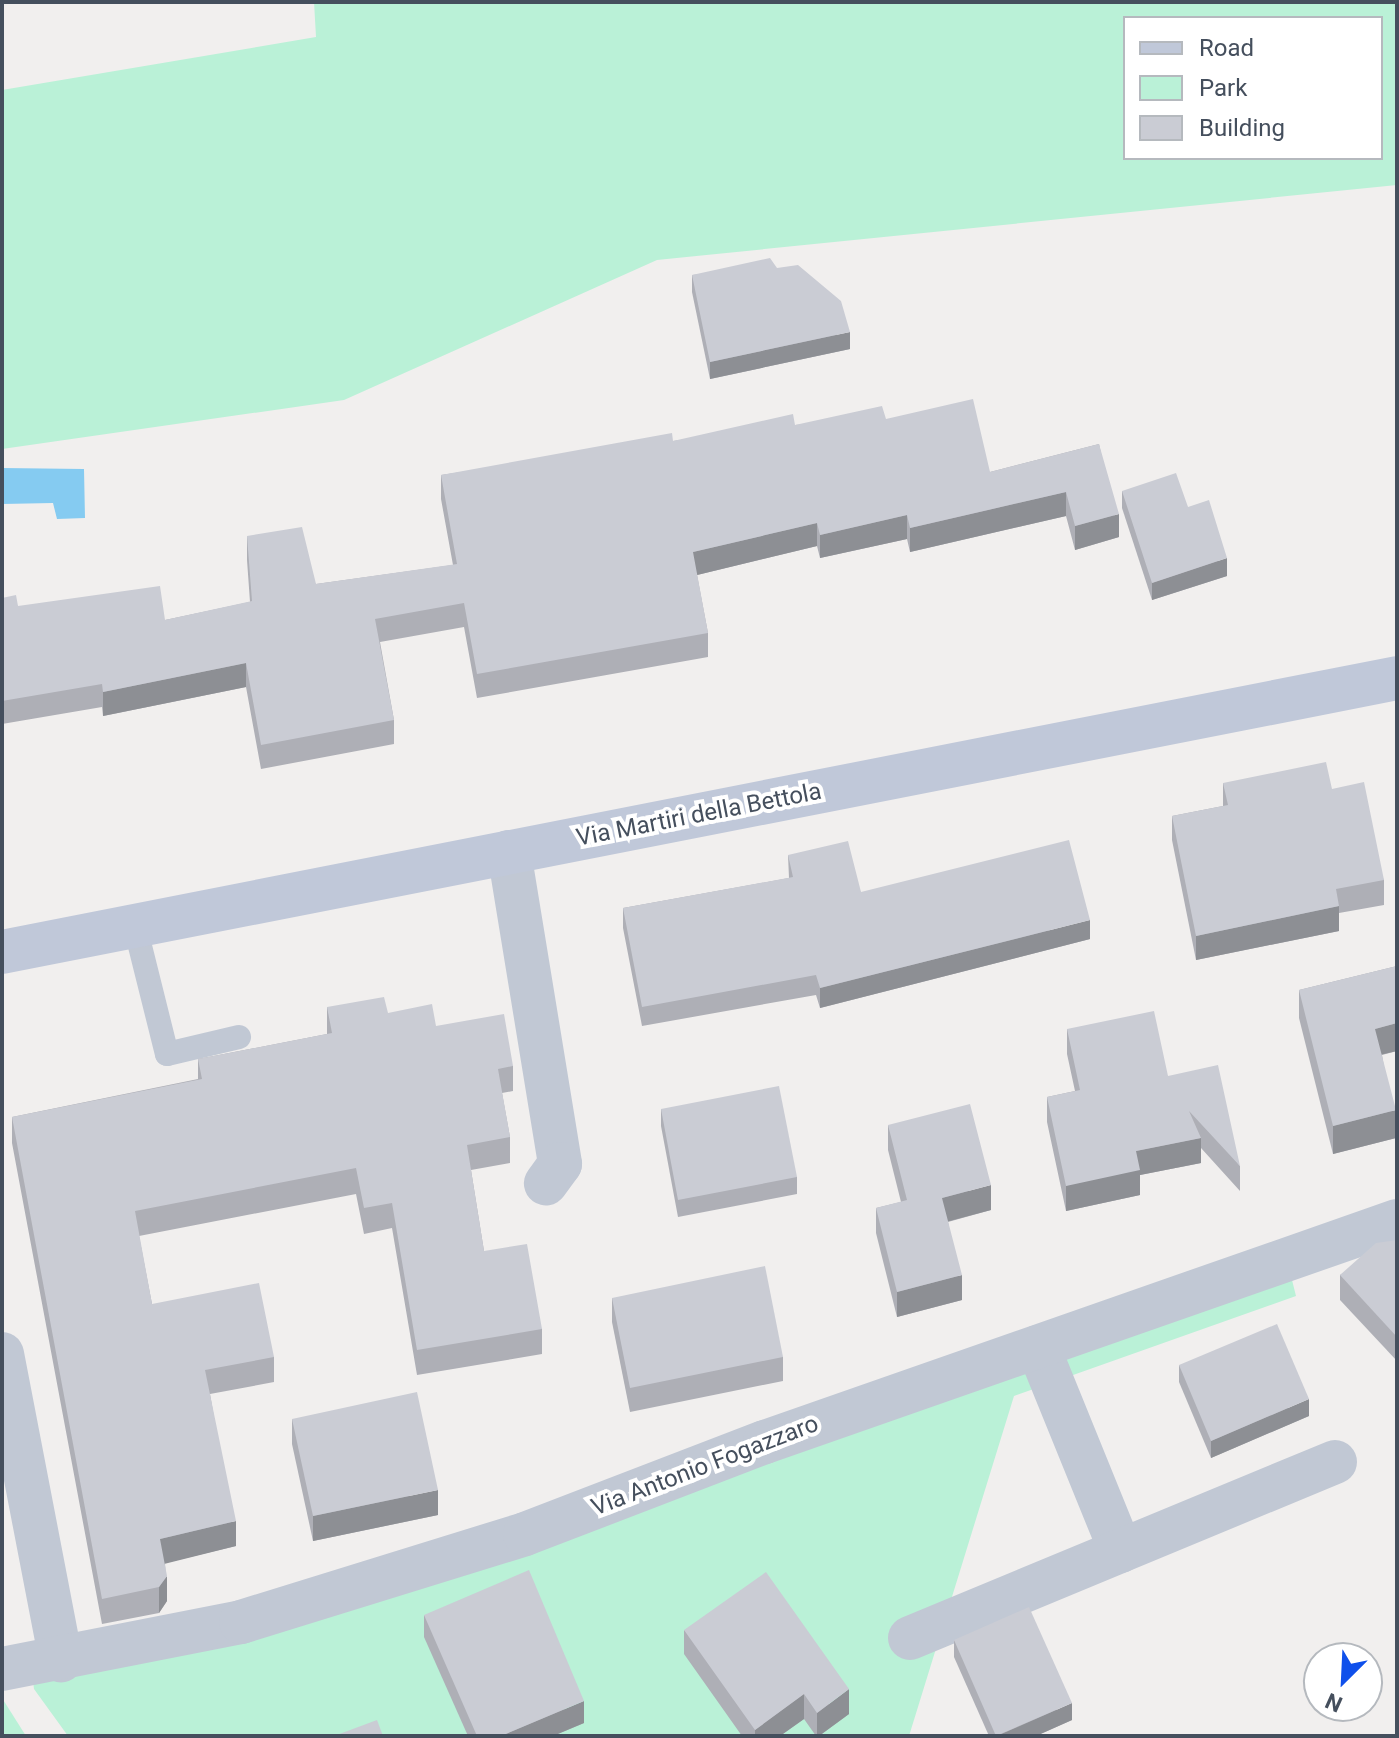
<!DOCTYPE html>
<style>
body{margin:0}
#map{position:relative;width:1399px;height:1738px;overflow:hidden;background:#f1efee;font-family:Roboto,sans-serif}
div>[style]{position:absolute}
.green>*{inset:0;background:#baf1d7}
.water>*{inset:0;background:#85cbf1}
.lane>*{height:24px;margin:-12px;padding:0 12px;transform-origin:12px;border-radius:12px;background:#c1c8d4}
.street>*{height:44px;margin:-22px;padding:0 22px;transform-origin:22px;border-radius:22px;background:#c1c8d4}
.secondary>*{height:44px;margin:-22px;padding:0 22px;transform-origin:22px;border-radius:22px;background:#c0c8d9}
.wall>*{inset:0;background:#aeafb6}
.shaded-wall>*{inset:0;background:#8d8f94}
.building>*{inset:0;background:#caccd4}
span{translate:-50% -50%;white-space:nowrap;text-align:center;line-height:1.15;-webkit-text-stroke:8px #fff;paint-order:stroke}
.street-label{font-size:24px;color:#454f5d}
.frame{position:absolute;inset:0;border:4px solid #454f5d;pointer-events:none}
.legend{position:absolute;left:1123px;top:16px;width:260px;height:144px;box-sizing:border-box;background:#fff;border:2px solid #b5b9be;margin:0;padding:10px 14px;list-style:none;font-size:24px;color:#454f5d}
.legend li{display:flex;align-items:center;gap:16px;height:40px}
.legend b{width:40px;border:2px solid #b5b9be}
.north{position:absolute;left:1303px;top:1642px;width:80px;height:80px;box-sizing:border-box;background:#fff;border:2px solid #b5b9be;border-radius:50%;rotate:204deg;font-size:22px;font-weight:700;line-height:32px;text-align:center;color:#454f5d}
.north::after{content:'';display:block;margin:auto;width:28px;height:36px;background:#0f50eb;clip-path:polygon(50% 0,100% 100%,50% 72%,0 100%)}
</style>
<div id="map">
<div class="green">
<i style="clip-path:polygon(evenodd,314px 2px,1397px 2px,1397px 185px,657px 260px,344px 400px,2px 449px,2px 90px,316px 37px,314px 2px,1125px 18px,1381px 18px,1381px 158px,1125px 158px,1125px 18px)"></i>
<i style="clip-path:polygon(1287px 1260px,1296px 1296px,1014px 1396px,909px 1736px,68px 1736px,34px 1689px,31px 1664px,161px 1641px)"></i>
<i style="clip-path:polygon(2px 1698px,26px 1736px,2px 1736px)"></i>
</div>
<div class="water">
<i style="clip-path:polygon(2px 468px,84px 469px,85px 518px,57px 519px,53px 503px,2px 504px)"></i>
</div>
<div class="lane">
<i style="left:135px;top:926px;width:132px;rotate:76deg"></i>
<i style="left:167px;top:1054px;width:74px;rotate:-13.3deg"></i>
</div>
<div class="street">
<i style="left:509px;top:852px;width:316px;rotate:80.7deg"></i>
<i style="left:560px;top:1164px;width:24px;rotate:126deg"></i>
<i style="left:1038px;top:1347px;width:220px;rotate:67.9deg"></i>
<i style="left:2px;top:1354px;width:312px;rotate:79.1deg"></i>
<i style="left:910px;top:1638px;width:460px;rotate:-22.5deg"></i>
<i style="left:2px;top:1669px;width:244px;rotate:-11.1deg"></i>
<i style="left:241px;top:1622px;width:297px;rotate:-17.2deg"></i>
<i style="left:525px;top:1534px;width:257px;rotate:-21deg"></i>
<i style="left:765px;top:1442px;width:670px;rotate:-19.27deg"></i>
</div>
<div class="secondary">
<i style="left:2px;top:952px;width:1422px;rotate:-11.11deg"></i>
</div>
<div class="wall">
<i style="clip-path:polygon(777px 268px,850px 349px,710px 379px,692px 292px,692px 275px)"></i>
<i style="clip-path:polygon(886px 419px,990px 472px,1099px 444px,1119px 537px,1075px 550px,1066px 516px,910px 552px,907px 539px,820px 558px,817px 546px,697px 575px,708px 633px,708px 657px,477px 698px,464px 627px,380px 642px,394px 720px,394px 744px,261px 769px,246px 687px,103px 716px,102px 707px,2px 724px,2px 598px,18px 606px,165px 620px,250px 602px,247px 560px,247px 536px,316px 584px,453px 565px,441px 499px,441px 475px,673px 441px,795px 425px)"></i>
<i style="clip-path:polygon(1122px 491px,1188px 507px,1227px 576px,1152px 600px,1122px 508px)"></i>
<i style="clip-path:polygon(1223px 783px,1332px 789px,1384px 880px,1384px 905px,1339px 913px,1339px 931px,1196px 960px,1172px 840px,1172px 816px,1223px 806px)"></i>
<i style="clip-path:polygon(788px 855px,861px 892px,1090px 939px,820px 1008px,816px 995px,642px 1026px,623px 928px,623px 908px,789px 878px)"></i>
<i style="clip-path:polygon(1397px 966px,1397px 1051px,1382px 1055px,1396px 1138px,1333px 1154px,1299px 1018px,1299px 990px)"></i>
<i style="clip-path:polygon(327px 1007px,388px 1013px,436px 1026px,513px 1066px,513px 1091px,502px 1093px,510px 1137px,510px 1163px,471px 1170px,484px 1251px,542px 1329px,542px 1354px,417px 1375px,392px 1228px,364px 1234px,356px 1194px,139px 1236px,152px 1304px,274px 1357px,274px 1382px,210px 1394px,236px 1546px,165px 1563px,167px 1601px,159px 1613px,102px 1624px,12px 1143px,12px 1117px,198px 1079px,198px 1059px,327px 1034px)"></i>
<i style="clip-path:polygon(1067px 1029px,1168px 1076px,1240px 1166px,1240px 1191px,1201px 1148px,1201px 1163px,1140px 1175px,1140px 1195px,1066px 1211px,1047px 1122px,1047px 1097px,1075px 1091px,1067px 1054px)"></i>
<i style="clip-path:polygon(661px 1109px,797px 1177px,797px 1194px,678px 1217px,661px 1126px)"></i>
<i style="clip-path:polygon(888px 1125px,991px 1210px,948px 1222px,962px 1300px,897px 1317px,876px 1233px,876px 1208px,901px 1202px,888px 1150px)"></i>
<i style="clip-path:polygon(1397px 1240px,1397px 1361px,1340px 1300px,1340px 1275px)"></i>
<i style="clip-path:polygon(612px 1298px,783px 1357px,783px 1381px,630px 1412px,612px 1322px)"></i>
<i style="clip-path:polygon(1179px 1365px,1309px 1416px,1211px 1458px,1179px 1382px)"></i>
<i style="clip-path:polygon(292px 1419px,438px 1515px,313px 1541px,292px 1444px)"></i>
<i style="clip-path:polygon(424px 1615px,584px 1723px,553px 1736px,468px 1736px,424px 1637px)"></i>
<i style="clip-path:polygon(684px 1630px,849px 1714px,819px 1736px,816px 1736px,804px 1719px,780px 1736px,742px 1736px,684px 1654px)"></i>
<i style="clip-path:polygon(954px 1640px,1072px 1720px,1036px 1736px,989px 1736px,954px 1657px)"></i>
</div>
<div class="shaded-wall">
<i style="clip-path:polygon(850px 332px,850px 349px,710px 379px,710px 362px)"></i>
<i style="clip-path:polygon(1066px 492px,1066px 516px,910px 552px,910px 528px)"></i>
<i style="clip-path:polygon(1119px 514px,1119px 537px,1075px 550px,1075px 526px)"></i>
<i style="clip-path:polygon(907px 515px,907px 539px,820px 558px,820px 535px)"></i>
<i style="clip-path:polygon(817px 523px,817px 546px,693px 576px,693px 552px)"></i>
<i style="clip-path:polygon(1227px 558px,1227px 576px,1152px 600px,1152px 583px)"></i>
<i style="clip-path:polygon(246px 663px,246px 687px,103px 716px,103px 692px)"></i>
<i style="clip-path:polygon(1339px 906px,1339px 931px,1196px 960px,1196px 936px)"></i>
<i style="clip-path:polygon(1090px 920px,1090px 939px,820px 1008px,820px 988px)"></i>
<i style="clip-path:polygon(1397px 1023px,1397px 1051px,1375px 1056px,1375px 1029px)"></i>
<i style="clip-path:polygon(1396px 1110px,1396px 1138px,1333px 1154px,1333px 1126px)"></i>
<i style="clip-path:polygon(1201px 1138px,1201px 1163px,1140px 1175px,1140px 1195px,1066px 1211px,1066px 1186px,1136px 1151px)"></i>
<i style="clip-path:polygon(991px 1185px,991px 1210px,942px 1223px,942px 1198px)"></i>
<i style="clip-path:polygon(962px 1275px,962px 1300px,897px 1317px,897px 1292px)"></i>
<i style="clip-path:polygon(1309px 1399px,1309px 1416px,1211px 1458px,1211px 1441px)"></i>
<i style="clip-path:polygon(438px 1490px,438px 1515px,313px 1541px,313px 1516px)"></i>
<i style="clip-path:polygon(236px 1521px,236px 1546px,160px 1565px,160px 1539px)"></i>
<i style="clip-path:polygon(167px 1576px,167px 1601px,159px 1613px,159px 1587px)"></i>
<i style="clip-path:polygon(849px 1689px,849px 1714px,819px 1736px,817px 1736px,817px 1713px)"></i>
<i style="clip-path:polygon(804px 1694px,804px 1719px,780px 1736px,755px 1736px,755px 1730px)"></i>
<i style="clip-path:polygon(584px 1701px,584px 1723px,553px 1736px,501px 1736px)"></i>
<i style="clip-path:polygon(1072px 1703px,1072px 1720px,1036px 1736px,997px 1736px)"></i>
</div>
<div class="building">
<i style="clip-path:polygon(770px 258px,777px 268px,798px 265px,841px 301px,850px 332px,710px 362px,692px 275px)"></i>
<i style="clip-path:polygon(973px 399px,990px 472px,1099px 444px,1119px 514px,1075px 526px,1066px 492px,910px 528px,907px 515px,820px 535px,817px 523px,693px 552px,708px 633px,477px 674px,464px 603px,375px 619px,394px 720px,261px 745px,246px 663px,103px 692px,102px 684px,2px 701px,2px 598px,16px 595px,18px 606px,160px 586px,165px 620px,252px 601px,247px 536px,302px 527px,316px 584px,457px 564px,441px 475px,672px 433px,673px 441px,793px 414px,795px 425px,882px 406px,886px 419px)"></i>
<i style="clip-path:polygon(1176px 473px,1188px 507px,1209px 500px,1227px 558px,1152px 583px,1122px 491px)"></i>
<i style="clip-path:polygon(1326px 762px,1332px 789px,1364px 782px,1384px 880px,1336px 889px,1339px 906px,1196px 936px,1172px 816px,1228px 805px,1223px 783px)"></i>
<i style="clip-path:polygon(1069px 840px,1090px 920px,820px 988px,816px 975px,642px 1007px,623px 908px,793px 877px,788px 855px,848px 841px,861px 892px)"></i>
<i style="clip-path:polygon(1397px 966px,1397px 1023px,1375px 1029px,1396px 1110px,1333px 1126px,1299px 990px)"></i>
<i style="clip-path:polygon(384px 997px,388px 1013px,432px 1004px,436px 1026px,504px 1014px,513px 1066px,498px 1069px,510px 1137px,467px 1145px,484px 1251px,527px 1244px,542px 1329px,417px 1350px,392px 1203px,364px 1208px,356px 1168px,135px 1211px,152px 1304px,259px 1283px,274px 1357px,205px 1370px,236px 1521px,160px 1539px,167px 1576px,159px 1587px,102px 1599px,12px 1117px,202px 1079px,198px 1059px,332px 1033px,327px 1007px)"></i>
<i style="clip-path:polygon(1154px 1011px,1168px 1076px,1218px 1065px,1240px 1166px,1189px 1111px,1201px 1138px,1136px 1151px,1140px 1170px,1066px 1186px,1047px 1097px,1080px 1090px,1067px 1029px)"></i>
<i style="clip-path:polygon(779px 1086px,797px 1177px,678px 1200px,661px 1109px)"></i>
<i style="clip-path:polygon(970px 1104px,991px 1185px,942px 1198px,962px 1275px,897px 1292px,876px 1208px,907px 1200px,888px 1125px)"></i>
<i style="clip-path:polygon(1397px 1240px,1397px 1337px,1340px 1275px,1376px 1243px)"></i>
<i style="clip-path:polygon(765px 1266px,783px 1357px,630px 1388px,612px 1298px)"></i>
<i style="clip-path:polygon(1277px 1324px,1309px 1399px,1211px 1441px,1179px 1365px)"></i>
<i style="clip-path:polygon(417px 1392px,438px 1490px,313px 1516px,292px 1419px)"></i>
<i style="clip-path:polygon(529px 1570px,584px 1701px,501px 1736px,477px 1736px,424px 1615px)"></i>
<i style="clip-path:polygon(766px 1572px,849px 1689px,817px 1713px,804px 1694px,755px 1730px,684px 1630px)"></i>
<i style="clip-path:polygon(1029px 1607px,1072px 1703px,996px 1736px,954px 1640px)"></i>
<i style="clip-path:polygon(377px 1720px,383px 1736px,334px 1736px)"></i>
</div>
<div class="street-label">
<span style="left:699px;top:815px;rotate:-11deg">Via Martiri della Bettola</span>
<span style="left:705px;top:1466px;rotate:-21deg">Via Antonio Fogazzaro</span>
</div>
<div class="frame"></div>
<ul class="legend">
<li><b style="height:10px;background:#c0c8d9"></b>Road</li>
<li><b style="height:22px;background:#baf1d7"></b>Park</li>
<li><b style="height:22px;background:#caccd4"></b>Building</li>
</ul>
<div class="north">N</div>
</div>
